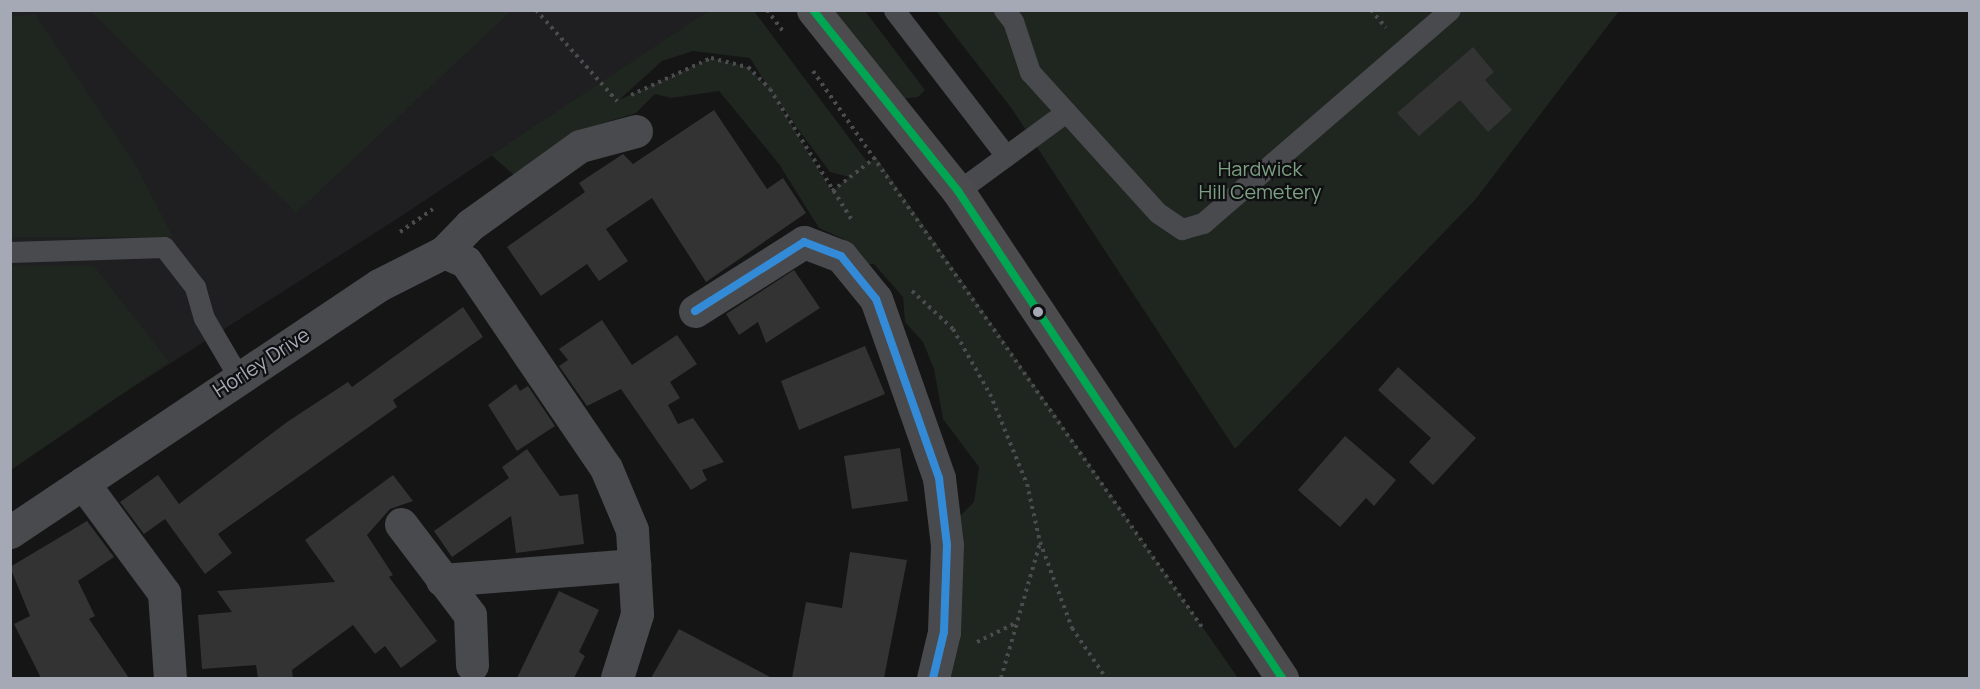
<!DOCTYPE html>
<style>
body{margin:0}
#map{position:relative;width:1980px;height:689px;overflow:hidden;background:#151515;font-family:Manrope,sans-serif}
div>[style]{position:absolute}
.built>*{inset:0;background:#1f1f21}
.green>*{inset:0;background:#1f251f}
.building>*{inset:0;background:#333334}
.path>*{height:4px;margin-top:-2px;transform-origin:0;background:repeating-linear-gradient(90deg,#4b4b50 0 3px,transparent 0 7.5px)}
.lane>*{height:21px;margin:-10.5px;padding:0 10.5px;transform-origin:10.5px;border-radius:10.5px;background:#494a4e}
.street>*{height:33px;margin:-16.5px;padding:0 16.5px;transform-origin:16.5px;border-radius:16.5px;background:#494a4e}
.highway>*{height:33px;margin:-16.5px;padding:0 16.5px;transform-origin:16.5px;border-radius:16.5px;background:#4c4c4f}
.bus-1>*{height:8px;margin:-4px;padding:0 4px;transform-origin:4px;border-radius:4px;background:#00a651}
.bus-2>*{height:8px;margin:-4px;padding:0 4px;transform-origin:4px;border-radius:4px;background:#338bd7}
.dots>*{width:16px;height:16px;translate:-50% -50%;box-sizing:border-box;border:3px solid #0f0f11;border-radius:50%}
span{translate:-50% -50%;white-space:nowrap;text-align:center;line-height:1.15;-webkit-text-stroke:4.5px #0f0f11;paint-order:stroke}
.park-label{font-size:20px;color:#7ca182}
.street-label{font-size:20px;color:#a5a9b6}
.frame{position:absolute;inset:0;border:12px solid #a5a9b6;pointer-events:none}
</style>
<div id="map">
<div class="built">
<i style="clip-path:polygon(11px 11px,708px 11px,400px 217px,11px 465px)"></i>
</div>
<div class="green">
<i style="clip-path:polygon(90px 11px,511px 11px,296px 213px)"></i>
<i style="clip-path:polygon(evenodd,708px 11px,754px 11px,868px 163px,876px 157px,1238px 678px,936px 678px,946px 530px,974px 502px,979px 467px,943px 419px,934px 369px,923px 342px,905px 322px,903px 297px,874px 264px,865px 264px,843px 239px,819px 228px,779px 164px,719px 91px,671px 98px,655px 94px,636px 113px,581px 130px,514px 175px,491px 155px,708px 11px,693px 51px,750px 58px,768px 87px,748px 67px,711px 58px,619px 100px,662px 61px,693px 51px,708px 11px,775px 98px,830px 172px,849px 177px,832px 191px,775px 98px)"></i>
<i style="clip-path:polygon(832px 11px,865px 11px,925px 90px,918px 97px,901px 99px)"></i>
<i style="clip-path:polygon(936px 11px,1619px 11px,1475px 200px,1235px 449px,1012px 109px)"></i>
<i style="clip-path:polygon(35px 14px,134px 162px,173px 237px,11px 237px,10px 17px)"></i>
<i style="clip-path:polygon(11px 265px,94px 266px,169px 362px,11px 470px)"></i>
</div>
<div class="building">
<i style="clip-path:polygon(1473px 47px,1494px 72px,1485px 80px,1512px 110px,1488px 132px,1460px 100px,1419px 136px,1397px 113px)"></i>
<i style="clip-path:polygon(714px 110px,767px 189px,783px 178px,806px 213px,706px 282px,652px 198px,606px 229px,628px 261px,599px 281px,587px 264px,541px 296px,507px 247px,585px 192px,579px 183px,623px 154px,633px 164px)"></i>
<i style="clip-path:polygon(794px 270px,820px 308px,766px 343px,758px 322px,739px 335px,726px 314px)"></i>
<i style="clip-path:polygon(463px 307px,483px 337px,393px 400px,397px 407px,218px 534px,232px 553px,205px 574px,165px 519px,144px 534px,120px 502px,158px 475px,179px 504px,287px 422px,348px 382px,352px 387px)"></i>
<i style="clip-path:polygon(602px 320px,632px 365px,677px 335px,697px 364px,670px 382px,680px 398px,668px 405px,678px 424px,693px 418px,724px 462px,702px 470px,707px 480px,691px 490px,621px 389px,587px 406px,559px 366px,568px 360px,559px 349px)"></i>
<i style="clip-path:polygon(865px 346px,885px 394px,799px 430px,781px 381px)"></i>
<i style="clip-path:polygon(1398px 367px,1476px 438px,1433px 485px,1409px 462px,1431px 438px,1378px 390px)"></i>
<i style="clip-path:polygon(516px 384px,520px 391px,528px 386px,555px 426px,517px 451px,488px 405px)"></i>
<i style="clip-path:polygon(1345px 436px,1396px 480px,1374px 506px,1366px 498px,1340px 527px,1298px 490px)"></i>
<i style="clip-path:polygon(900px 448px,908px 501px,852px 509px,844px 456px)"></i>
<i style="clip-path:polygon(527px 449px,560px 496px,578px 494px,584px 544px,516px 553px,511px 516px,452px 557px,434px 531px,509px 478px,502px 467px)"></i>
<i style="clip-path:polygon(393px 475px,413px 501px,390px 509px,367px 535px,393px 575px,389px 577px,437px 641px,401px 668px,385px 646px,375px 654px,353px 625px,292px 670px,293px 678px,258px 678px,256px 665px,202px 669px,198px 615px,232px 612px,217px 591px,335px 582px,305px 540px)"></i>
<i style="clip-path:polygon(87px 521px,114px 557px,78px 581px,95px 616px,89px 619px,129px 678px,41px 678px,14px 624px,30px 616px,10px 567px)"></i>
<i style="clip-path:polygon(850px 552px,907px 560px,884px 678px,792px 678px,806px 602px,842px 608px)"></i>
<i style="clip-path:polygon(559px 591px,599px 610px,579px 652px,585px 656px,574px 678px,517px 678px)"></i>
<i style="clip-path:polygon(679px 629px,772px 678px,651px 678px)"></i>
</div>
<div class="path">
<i style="left:536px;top:10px;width:122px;rotate:48.3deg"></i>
<i style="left:767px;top:10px;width:26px;rotate:53deg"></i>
<i style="left:1371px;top:10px;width:23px;rotate:50deg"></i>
<i style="left:813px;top:71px;width:682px;rotate:55.03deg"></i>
<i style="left:631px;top:95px;width:88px;rotate:-24.8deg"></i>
<i style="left:711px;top:58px;width:38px;rotate:14deg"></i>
<i style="left:748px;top:67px;width:31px;rotate:45deg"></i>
<i style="left:770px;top:89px;width:157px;rotate:58deg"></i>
<i style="left:832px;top:191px;width:56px;rotate:-37.7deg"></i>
<i style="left:400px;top:232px;width:40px;rotate:-34.9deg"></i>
<i style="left:912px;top:291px;width:56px;rotate:42.8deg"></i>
<i style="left:953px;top:329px;width:75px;rotate:60.4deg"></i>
<i style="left:990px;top:394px;width:97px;rotate:67.7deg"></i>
<i style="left:1027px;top:484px;width:59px;rotate:77.4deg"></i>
<i style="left:1040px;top:542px;width:92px;rotate:69.6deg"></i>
<i style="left:1072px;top:628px;width:60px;rotate:55.8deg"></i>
<i style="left:977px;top:642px;width:43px;rotate:-26deg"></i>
<i style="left:1001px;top:678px;width:141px;rotate:-73.9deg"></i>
</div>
<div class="lane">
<i style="left:894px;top:10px;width:184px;rotate:52.5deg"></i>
<i style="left:1004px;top:10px;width:14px;rotate:51deg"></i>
<i style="left:1013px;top:21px;width:54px;rotate:71.6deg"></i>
<i style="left:1030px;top:72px;width:190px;rotate:47.8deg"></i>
<i style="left:1158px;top:213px;width:29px;rotate:34deg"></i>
<i style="left:1182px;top:229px;width:22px;rotate:-16deg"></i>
<i style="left:1203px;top:223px;width:326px;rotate:-40.8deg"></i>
<i style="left:958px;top:191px;width:134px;rotate:-36.2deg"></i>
<i style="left:10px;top:252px;width:154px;rotate:-1.9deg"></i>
<i style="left:164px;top:247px;width:51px;rotate:52.2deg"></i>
<i style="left:195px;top:287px;width:32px;rotate:74deg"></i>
<i style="left:204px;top:318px;width:67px;rotate:59.6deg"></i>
</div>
<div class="street">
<i style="left:444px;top:252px;width:37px;rotate:-46deg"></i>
<i style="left:470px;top:225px;width:135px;rotate:-35.7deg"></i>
<i style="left:580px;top:146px;width:58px;rotate:-15deg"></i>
<i style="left:695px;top:311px;width:129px;rotate:-32.3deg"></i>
<i style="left:804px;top:242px;width:40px;rotate:21deg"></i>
<i style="left:841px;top:256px;width:55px;rotate:50.9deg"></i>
<i style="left:876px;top:299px;width:190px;rotate:70.6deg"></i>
<i style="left:939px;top:478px;width:67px;rotate:83.2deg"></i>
<i style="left:947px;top:545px;width:87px;rotate:92deg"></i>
<i style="left:944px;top:632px;width:47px;rotate:103.4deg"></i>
<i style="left:83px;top:483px;width:137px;rotate:53.6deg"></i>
<i style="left:164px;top:593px;width:85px;rotate:86deg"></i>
<i style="left:401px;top:524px;width:114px;rotate:52.8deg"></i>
<i style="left:470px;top:615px;width:50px;rotate:87.7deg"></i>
<i style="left:10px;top:532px;width:444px;rotate:-33.8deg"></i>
<i style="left:379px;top:285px;width:73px;rotate:-26.9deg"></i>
<i style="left:444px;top:252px;width:24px;rotate:24deg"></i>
<i style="left:466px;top:262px;width:249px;rotate:55.8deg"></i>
<i style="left:606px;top:468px;width:67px;rotate:67.2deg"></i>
<i style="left:632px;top:530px;width:84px;rotate:86.6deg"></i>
<i style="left:637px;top:614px;width:67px;rotate:107.4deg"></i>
<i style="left:442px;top:580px;width:193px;rotate:-4.5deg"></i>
</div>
<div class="highway">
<i style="left:813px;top:10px;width:232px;rotate:51.3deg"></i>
<i style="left:958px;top:191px;width:585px;rotate:56.36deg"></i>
</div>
<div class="bus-1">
<i style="left:813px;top:10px;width:232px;rotate:51.3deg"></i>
<i style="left:958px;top:191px;width:585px;rotate:56.36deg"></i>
</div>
<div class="bus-2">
<i style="left:695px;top:311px;width:129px;rotate:-32.3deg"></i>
<i style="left:804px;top:242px;width:40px;rotate:21deg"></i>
<i style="left:841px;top:256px;width:55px;rotate:50.9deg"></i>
<i style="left:876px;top:299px;width:190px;rotate:70.6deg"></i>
<i style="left:939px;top:478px;width:67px;rotate:83.2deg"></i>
<i style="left:947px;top:545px;width:87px;rotate:92deg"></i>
<i style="left:944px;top:632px;width:47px;rotate:103.4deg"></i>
</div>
<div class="dots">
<i style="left:1038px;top:312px;background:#a5a9b6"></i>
</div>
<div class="park-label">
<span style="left:1260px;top:180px">Hardwick<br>Hill Cemetery</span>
</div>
<div class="street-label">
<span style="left:261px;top:362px;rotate:-33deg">Horley Drive</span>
</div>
<div class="frame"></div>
</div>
